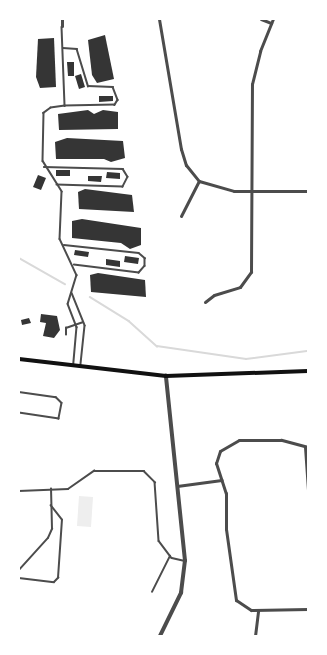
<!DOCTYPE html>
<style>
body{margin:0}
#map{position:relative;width:327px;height:655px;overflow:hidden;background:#fff;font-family:"Varela Round",sans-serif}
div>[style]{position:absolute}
.green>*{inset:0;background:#eee}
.stream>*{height:1.5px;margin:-0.75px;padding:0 0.75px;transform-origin:0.75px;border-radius:0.75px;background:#d9d9d9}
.building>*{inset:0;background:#353535}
.service>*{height:1.5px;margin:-0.75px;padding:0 0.75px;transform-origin:0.75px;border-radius:0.75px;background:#4c4c4c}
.minor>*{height:3px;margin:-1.5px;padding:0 1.5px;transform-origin:1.5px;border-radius:1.5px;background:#4c4c4c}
.tertiary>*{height:3.5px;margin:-1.75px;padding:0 1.75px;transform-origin:1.75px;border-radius:1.75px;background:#4c4c4c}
.secondary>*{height:4px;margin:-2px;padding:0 2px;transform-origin:2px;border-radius:2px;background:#111}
span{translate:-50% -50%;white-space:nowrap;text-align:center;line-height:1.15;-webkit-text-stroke:4px #fff;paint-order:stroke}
.frame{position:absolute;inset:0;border:20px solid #fff;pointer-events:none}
</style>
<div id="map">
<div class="green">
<i style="clip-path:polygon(79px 496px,93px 497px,91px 527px,77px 526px)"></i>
</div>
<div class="stream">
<i style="left:19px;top:258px;width:53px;rotate:29.5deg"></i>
<i style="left:90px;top:297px;width:46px;rotate:31.6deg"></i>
<i style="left:129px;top:321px;width:38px;rotate:42deg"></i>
<i style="left:157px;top:346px;width:90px;rotate:8.3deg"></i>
<i style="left:246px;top:359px;width:63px;rotate:-7.4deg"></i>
</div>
<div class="building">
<i style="clip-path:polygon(105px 35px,114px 79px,97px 83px,92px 75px,88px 40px)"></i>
<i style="clip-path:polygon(54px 38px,56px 87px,40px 88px,36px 77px,38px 39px)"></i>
<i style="clip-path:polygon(67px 62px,74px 62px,74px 76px,68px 76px)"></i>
<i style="clip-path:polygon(81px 74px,85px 87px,79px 89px,75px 76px)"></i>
<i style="clip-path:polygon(99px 96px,113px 96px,113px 101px,99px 102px)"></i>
<i style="clip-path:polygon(88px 110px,94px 114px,103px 110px,118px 112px,118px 129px,59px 130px,58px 114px)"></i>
<i style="clip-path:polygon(67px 138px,123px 141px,125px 158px,111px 162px,104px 159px,56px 159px,55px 142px)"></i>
<i style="clip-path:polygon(56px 170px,70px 170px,70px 176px,56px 176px)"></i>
<i style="clip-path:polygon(107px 172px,120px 173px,120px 179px,106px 178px)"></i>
<i style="clip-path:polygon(38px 175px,46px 178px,41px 190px,33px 187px)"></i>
<i style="clip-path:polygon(88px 176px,102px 176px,101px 182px,88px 181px)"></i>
<i style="clip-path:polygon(85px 189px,132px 195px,134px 212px,79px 209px,78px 192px)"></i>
<i style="clip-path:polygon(82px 219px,141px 228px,141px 245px,130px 249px,121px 243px,72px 238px,72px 221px)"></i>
<i style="clip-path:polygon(75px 250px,89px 252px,88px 257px,74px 255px)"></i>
<i style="clip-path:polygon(125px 256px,139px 258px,138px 264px,124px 262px)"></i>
<i style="clip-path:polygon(106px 259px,120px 261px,120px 267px,106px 265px)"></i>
<i style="clip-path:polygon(98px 273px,145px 280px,146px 297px,91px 292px,90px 275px)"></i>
<i style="clip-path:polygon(41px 314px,57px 316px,60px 330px,54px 338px,43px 336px,46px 323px,40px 322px)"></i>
<i style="clip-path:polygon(29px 318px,31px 323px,22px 325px,21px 320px)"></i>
</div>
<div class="service">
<i style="left:62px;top:27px;width:79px;rotate:87.8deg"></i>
<i style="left:65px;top:106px;width:14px;rotate:172deg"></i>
<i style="left:51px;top:108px;width:9px;rotate:144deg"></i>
<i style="left:44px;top:113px;width:48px;rotate:91.2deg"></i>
<i style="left:43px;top:161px;width:36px;rotate:58deg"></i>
<i style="left:62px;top:192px;width:47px;rotate:92.4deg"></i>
<i style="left:60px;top:239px;width:40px;rotate:65deg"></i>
<i style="left:77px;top:275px;width:30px;rotate:107deg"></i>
<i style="left:68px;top:304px;width:25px;rotate:69deg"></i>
<i style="left:77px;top:327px;width:37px;rotate:95deg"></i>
<i style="left:63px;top:48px;width:14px;rotate:4deg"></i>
<i style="left:77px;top:49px;width:39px;rotate:73deg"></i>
<i style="left:88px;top:86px;width:25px;rotate:2deg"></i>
<i style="left:113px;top:87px;width:14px;rotate:69deg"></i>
<i style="left:118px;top:100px;width:6px;rotate:121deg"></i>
<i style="left:115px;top:105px;width:50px;rotate:178.9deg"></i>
<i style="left:44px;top:167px;width:79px;rotate:1.5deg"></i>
<i style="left:123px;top:169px;width:9px;rotate:58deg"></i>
<i style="left:128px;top:177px;width:11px;rotate:117deg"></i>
<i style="left:123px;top:187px;width:66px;rotate:-178.3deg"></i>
<i style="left:64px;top:245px;width:75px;rotate:6.1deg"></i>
<i style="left:139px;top:253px;width:8px;rotate:40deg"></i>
<i style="left:145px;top:258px;width:8px;rotate:90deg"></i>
<i style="left:145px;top:266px;width:9px;rotate:131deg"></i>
<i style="left:139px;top:273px;width:65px;rotate:-173deg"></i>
<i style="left:72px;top:293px;width:35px;rotate:68deg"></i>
<i style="left:85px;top:326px;width:39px;rotate:96deg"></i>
<i style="left:66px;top:335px;width:7px;rotate:-90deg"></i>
<i style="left:66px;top:328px;width:18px;rotate:-19deg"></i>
<i style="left:19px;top:392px;width:37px;rotate:8deg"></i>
<i style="left:56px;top:397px;width:8px;rotate:45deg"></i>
<i style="left:62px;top:403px;width:16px;rotate:101deg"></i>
<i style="left:59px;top:419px;width:40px;rotate:-171.5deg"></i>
<i style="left:19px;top:491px;width:49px;rotate:-2.3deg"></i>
<i style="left:68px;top:489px;width:32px;rotate:-35deg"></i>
<i style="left:94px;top:471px;width:50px"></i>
<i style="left:144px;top:471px;width:16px;rotate:45deg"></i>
<i style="left:155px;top:482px;width:59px;rotate:86.1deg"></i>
<i style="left:159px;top:541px;width:21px;rotate:53deg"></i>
<i style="left:172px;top:558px;width:13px;rotate:13deg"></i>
<i style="left:19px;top:570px;width:43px;rotate:-47.8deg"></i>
<i style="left:48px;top:538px;width:10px;rotate:-66deg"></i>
<i style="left:52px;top:529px;width:40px;rotate:-91.4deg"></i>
<i style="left:19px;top:578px;width:35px;rotate:7deg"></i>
<i style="left:54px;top:582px;width:6px;rotate:-45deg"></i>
<i style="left:58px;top:578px;width:58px;rotate:-86.1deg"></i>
<i style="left:62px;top:520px;width:18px;rotate:-128deg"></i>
<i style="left:152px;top:592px;width:40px;rotate:-63.4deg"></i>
</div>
<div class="minor">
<i style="left:62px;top:19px;width:7px;rotate:90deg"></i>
<i style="left:159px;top:19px;width:132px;rotate:80.4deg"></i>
<i style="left:181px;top:149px;width:17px;rotate:73deg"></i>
<i style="left:186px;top:165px;width:21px;rotate:51deg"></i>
<i style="left:199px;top:181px;width:36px;rotate:16deg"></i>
<i style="left:234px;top:191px;width:74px"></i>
<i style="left:261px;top:19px;width:11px;rotate:22deg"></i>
<i style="left:181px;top:216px;width:39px;rotate:-63deg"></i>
<i style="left:205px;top:302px;width:11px;rotate:-38deg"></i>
<i style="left:214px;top:295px;width:27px;rotate:-17deg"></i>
<i style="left:240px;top:287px;width:19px;rotate:-54deg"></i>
<i style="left:251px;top:272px;width:188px;rotate:-89.7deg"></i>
<i style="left:252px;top:84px;width:34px;rotate:-76deg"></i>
<i style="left:260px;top:51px;width:35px;rotate:-68deg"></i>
<i style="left:305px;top:447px;width:43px;rotate:86deg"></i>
<i style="left:308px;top:447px;width:28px;rotate:-165deg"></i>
<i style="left:281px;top:440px;width:42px;rotate:180deg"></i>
<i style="left:239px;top:440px;width:22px;rotate:150deg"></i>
<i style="left:220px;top:451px;width:13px;rotate:108deg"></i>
<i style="left:216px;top:463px;width:32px;rotate:72deg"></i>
<i style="left:226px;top:493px;width:36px;rotate:90deg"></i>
<i style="left:226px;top:529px;width:72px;rotate:82deg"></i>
<i style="left:236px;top:600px;width:18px;rotate:34deg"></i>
<i style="left:251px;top:610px;width:57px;rotate:-1deg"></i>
<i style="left:177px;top:486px;width:45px;rotate:-7.6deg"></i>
<i style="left:308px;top:503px;width:43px;rotate:90deg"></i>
<i style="left:255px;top:636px;width:25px;rotate:-83deg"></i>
</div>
<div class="tertiary">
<i style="left:160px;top:636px;width:48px;rotate:-64deg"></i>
<i style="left:181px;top:593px;width:32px;rotate:-83deg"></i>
<i style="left:185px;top:561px;width:186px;rotate:-95.9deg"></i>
</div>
<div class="secondary">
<i style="left:19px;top:359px;width:148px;rotate:6.6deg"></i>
<i style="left:166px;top:376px;width:142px;rotate:-2deg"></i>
</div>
<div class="frame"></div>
</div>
